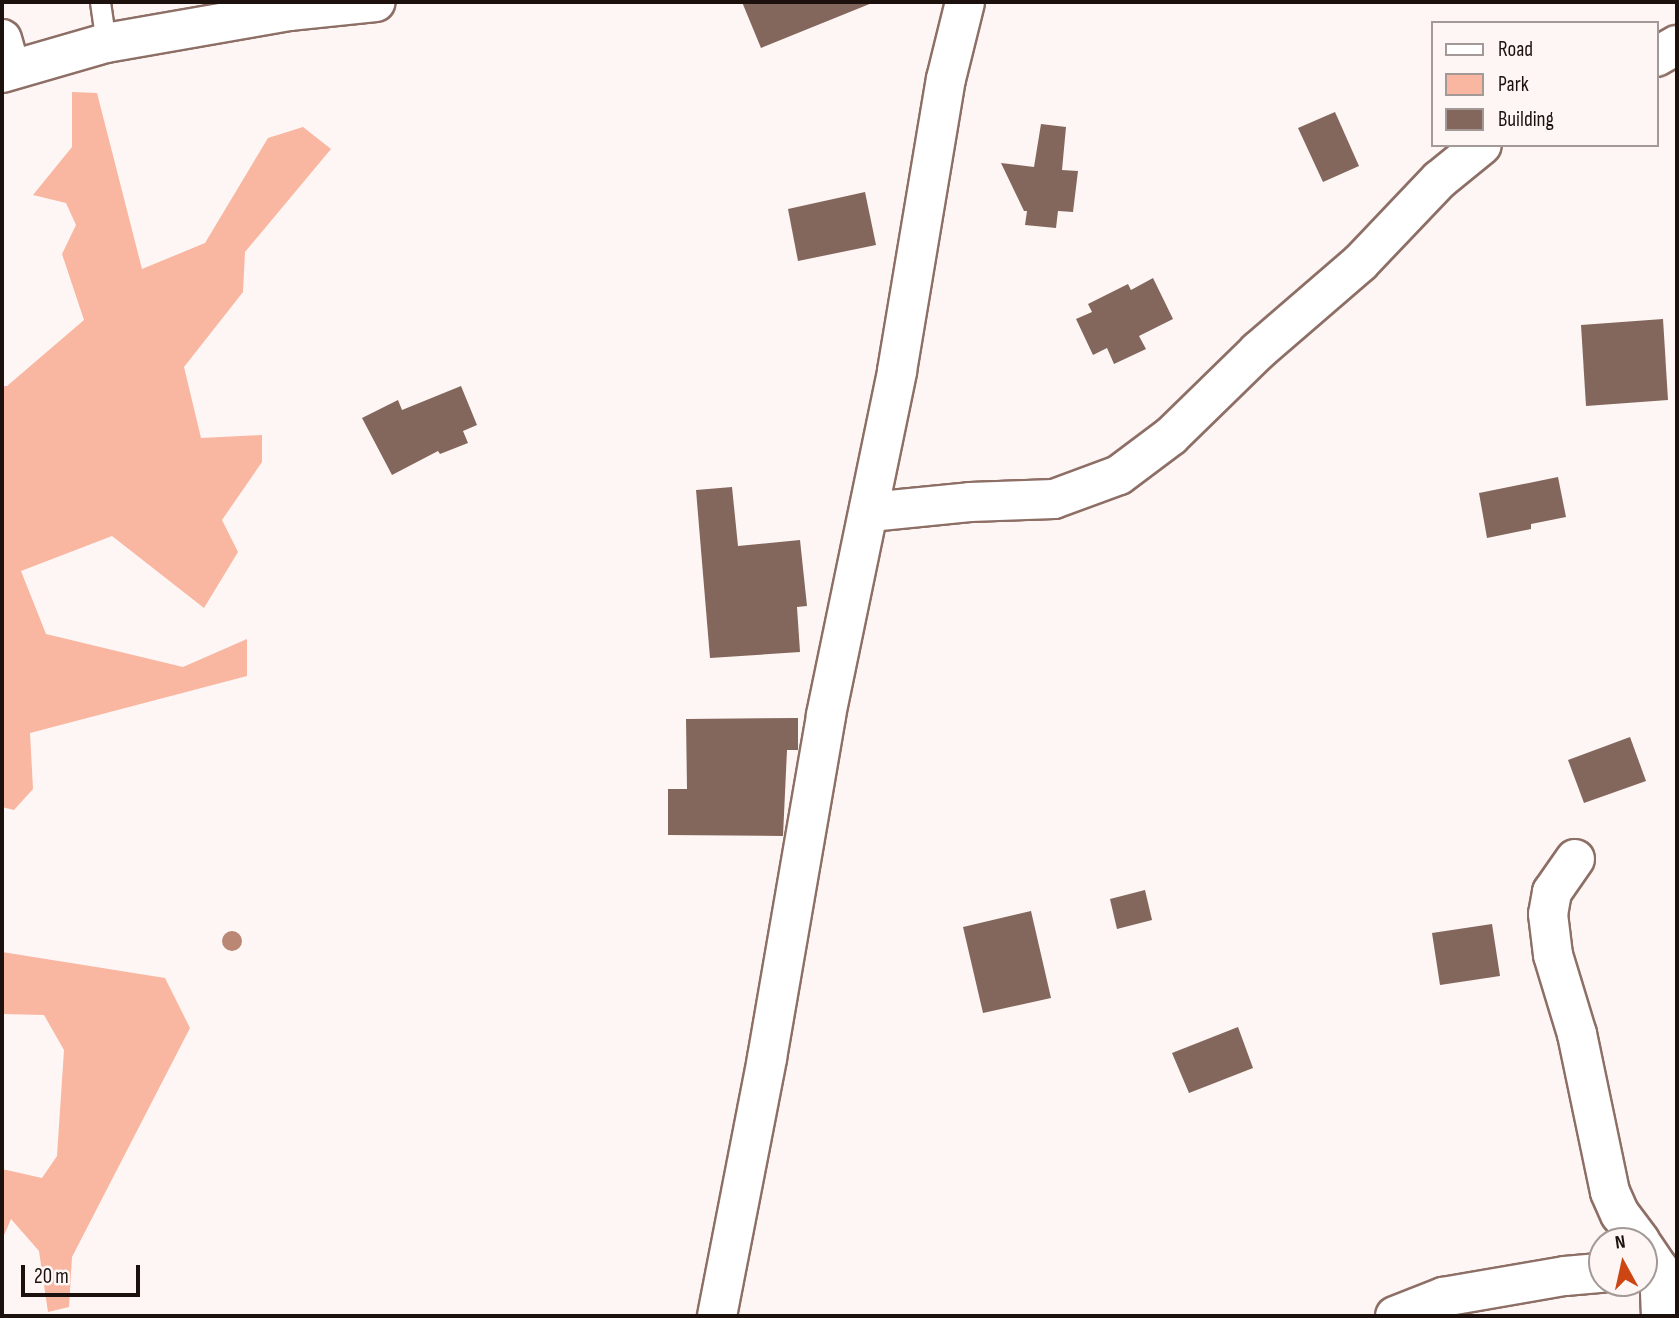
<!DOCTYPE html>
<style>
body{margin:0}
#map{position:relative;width:1679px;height:1318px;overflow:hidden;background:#fdf6f4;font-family:"Sofia Sans Condensed",sans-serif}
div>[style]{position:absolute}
.green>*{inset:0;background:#f9b6a1}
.building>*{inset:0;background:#83665c}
.roads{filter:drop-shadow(2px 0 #8d6f66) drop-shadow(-2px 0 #8d6f66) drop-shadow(0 2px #8d6f66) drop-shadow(0 -2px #8d6f66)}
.service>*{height:19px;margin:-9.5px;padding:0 9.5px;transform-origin:9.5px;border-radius:9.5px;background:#fff}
.minor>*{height:38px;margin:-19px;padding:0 19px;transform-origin:19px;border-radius:19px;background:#fff}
.trees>*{width:20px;height:20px;margin:-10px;border-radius:50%;background:#ba8775}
span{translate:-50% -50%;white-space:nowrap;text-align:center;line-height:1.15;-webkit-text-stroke:6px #fdf6f4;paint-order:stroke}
.frame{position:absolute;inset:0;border:4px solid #1c110d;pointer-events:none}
.legend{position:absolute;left:1431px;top:21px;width:228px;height:126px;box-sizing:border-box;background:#fdf6f4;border:2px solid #a39a98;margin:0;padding:9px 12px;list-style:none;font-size:21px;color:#1c110d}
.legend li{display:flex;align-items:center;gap:14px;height:35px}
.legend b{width:35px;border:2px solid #a39a98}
.north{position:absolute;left:1588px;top:1227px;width:70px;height:70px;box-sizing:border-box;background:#fdf6f4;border:2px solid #a39a98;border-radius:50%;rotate:352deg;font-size:19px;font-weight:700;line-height:28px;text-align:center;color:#1c110d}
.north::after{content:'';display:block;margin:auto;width:24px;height:32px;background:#cc4512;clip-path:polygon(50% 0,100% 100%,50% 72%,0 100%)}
.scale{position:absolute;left:21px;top:1265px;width:119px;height:32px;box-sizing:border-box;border:4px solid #1c110d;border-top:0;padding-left:9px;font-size:21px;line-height:24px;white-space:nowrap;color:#1c110d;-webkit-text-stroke:5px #fdf6f4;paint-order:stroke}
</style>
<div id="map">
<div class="green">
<i style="clip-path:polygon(72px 92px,97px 93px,142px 269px,205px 243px,268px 138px,303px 127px,331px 149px,245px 252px,243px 292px,184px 367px,201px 438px,262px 435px,262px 462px,222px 520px,238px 552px,204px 608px,112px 536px,21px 571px,46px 634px,183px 667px,247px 639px,247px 676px,30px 733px,33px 789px,14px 810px,2px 807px,2px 386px,7px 386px,84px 320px,62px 254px,76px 225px,66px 203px,33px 195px,72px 147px)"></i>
<i style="clip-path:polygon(2px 952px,165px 978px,190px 1028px,72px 1257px,69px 1307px,48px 1312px,39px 1251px,11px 1219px,2px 1240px,2px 1169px,42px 1178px,57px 1156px,64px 1050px,44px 1015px,2px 1014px)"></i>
</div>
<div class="building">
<i style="clip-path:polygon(742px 2px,872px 2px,872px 3px,761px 48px)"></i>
<i style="clip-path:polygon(1335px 112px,1359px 166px,1323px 182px,1298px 128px)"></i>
<i style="clip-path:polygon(1041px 124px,1066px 127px,1062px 170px,1078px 171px,1073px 212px,1058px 211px,1056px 228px,1025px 225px,1027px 211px,1024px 211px,1001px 163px,1034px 167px)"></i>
<i style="clip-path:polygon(865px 192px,876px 245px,798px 261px,788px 209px)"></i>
<i style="clip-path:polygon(1153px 278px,1173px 319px,1139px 336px,1146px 349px,1114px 364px,1107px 348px,1093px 355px,1076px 319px,1092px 312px,1088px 304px,1128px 284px,1131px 290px)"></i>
<i style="clip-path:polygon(1663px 319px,1668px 400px,1586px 406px,1581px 325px)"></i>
<i style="clip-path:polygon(461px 386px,477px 425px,463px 431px,468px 443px,440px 454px,438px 451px,392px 475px,362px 418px,398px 400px,402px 410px)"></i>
<i style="clip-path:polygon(1558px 477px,1566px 517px,1531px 524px,1531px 529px,1487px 538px,1479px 493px)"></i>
<i style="clip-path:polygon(732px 487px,738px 546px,800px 540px,807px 606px,797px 607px,800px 652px,710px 658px,696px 490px)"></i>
<i style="clip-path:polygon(798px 718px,798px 750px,787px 750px,783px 836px,668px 835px,668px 789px,687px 789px,686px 719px)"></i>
<i style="clip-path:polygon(1630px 737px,1646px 781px,1584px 803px,1568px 760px)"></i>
<i style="clip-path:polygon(1145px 890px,1152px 920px,1117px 929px,1110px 899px)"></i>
<i style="clip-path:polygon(1031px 911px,1051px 998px,983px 1013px,963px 927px)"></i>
<i style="clip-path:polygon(1492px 924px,1500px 976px,1440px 985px,1432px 933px)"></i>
<i style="clip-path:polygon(1238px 1027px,1253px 1068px,1189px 1093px,1172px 1053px)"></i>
</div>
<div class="roads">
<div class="service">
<i style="left:100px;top:2px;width:41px;rotate:81.7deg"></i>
</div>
<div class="minor">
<i style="left:2px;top:39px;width:32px;rotate:74deg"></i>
<i style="left:1656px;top:57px;width:24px;rotate:-30deg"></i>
<i style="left:2px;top:73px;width:108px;rotate:-16.1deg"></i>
<i style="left:106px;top:43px;width:186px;rotate:-9.9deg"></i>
<i style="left:289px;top:11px;width:87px;rotate:-5.9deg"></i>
<i style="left:870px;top:512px;width:100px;rotate:-5.7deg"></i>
<i style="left:970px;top:502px;width:84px;rotate:-2deg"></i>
<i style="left:1054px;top:499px;width:69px;rotate:-20.3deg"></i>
<i style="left:1119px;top:475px;width:65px;rotate:-36.9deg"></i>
<i style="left:1171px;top:436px;width:122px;rotate:-44.3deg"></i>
<i style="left:1258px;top:351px;width:135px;rotate:-40.8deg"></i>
<i style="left:1360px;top:263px;width:115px;rotate:-46.4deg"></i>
<i style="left:1439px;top:180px;width:55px;rotate:-39.1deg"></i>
<i style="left:1575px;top:859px;width:40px;rotate:124.9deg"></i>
<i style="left:1552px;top:892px;width:22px;rotate:100deg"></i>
<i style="left:1548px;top:914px;width:41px;rotate:83deg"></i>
<i style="left:1553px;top:955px;width:83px;rotate:73.1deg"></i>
<i style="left:1577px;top:1034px;width:161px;rotate:78.2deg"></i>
<i style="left:1610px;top:1192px;width:24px;rotate:66deg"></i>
<i style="left:1620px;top:1214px;width:34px;rotate:53deg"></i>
<i style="left:1644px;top:1247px;width:27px;rotate:56deg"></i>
<i style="left:1659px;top:1269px;width:47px;rotate:87.6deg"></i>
<i style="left:717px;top:1316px;width:263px;rotate:-79deg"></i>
<i style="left:767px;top:1058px;width:348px;rotate:-80.2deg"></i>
<i style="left:826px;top:715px;width:351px;rotate:-78.3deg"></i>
<i style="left:897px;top:371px;width:296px;rotate:-80.5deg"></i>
<i style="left:946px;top:79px;width:79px;rotate:-76.1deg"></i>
<i style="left:1395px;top:1316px;width:52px;rotate:-21.6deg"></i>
<i style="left:1443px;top:1297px;width:124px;rotate:-9.8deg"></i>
<i style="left:1565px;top:1276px;width:37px;rotate:-5deg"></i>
</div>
</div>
<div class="trees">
<i style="left:232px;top:941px"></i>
</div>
<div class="frame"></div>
<ul class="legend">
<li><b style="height:9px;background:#fff"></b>Road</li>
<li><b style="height:19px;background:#f9b6a1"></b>Park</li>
<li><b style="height:19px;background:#83665c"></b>Building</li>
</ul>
<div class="north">N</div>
<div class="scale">20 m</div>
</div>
